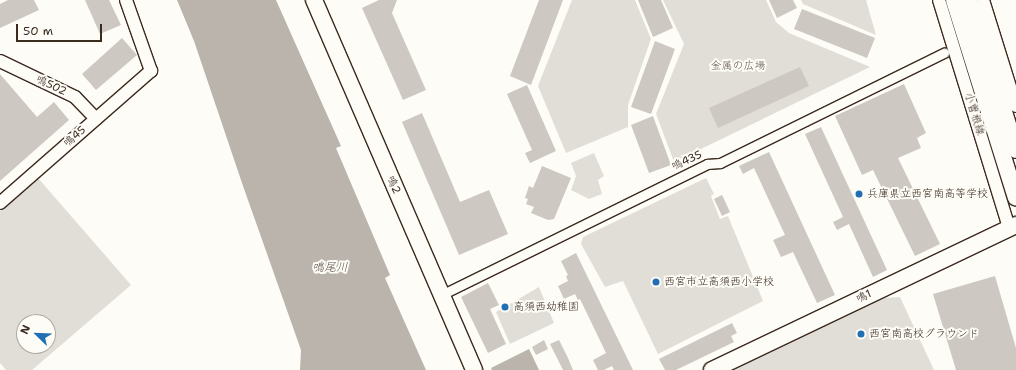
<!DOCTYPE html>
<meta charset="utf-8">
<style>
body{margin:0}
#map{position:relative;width:1016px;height:370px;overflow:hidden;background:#fdfcf7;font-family:"Shantell Sans","Klee One",sans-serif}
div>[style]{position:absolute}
.green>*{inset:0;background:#e1ded7}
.water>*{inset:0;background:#bbb4ad}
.building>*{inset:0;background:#cdc8c2}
.roads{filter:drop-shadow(1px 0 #3b2a1e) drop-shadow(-1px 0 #3b2a1e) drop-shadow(0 1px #3b2a1e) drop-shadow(0 -1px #3b2a1e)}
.pedestrian>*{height:9px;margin:-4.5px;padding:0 4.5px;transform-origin:4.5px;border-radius:4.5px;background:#fdfcf7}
.minor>*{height:12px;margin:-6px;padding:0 6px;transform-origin:6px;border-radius:6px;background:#fdfcf7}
.tertiary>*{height:16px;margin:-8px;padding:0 8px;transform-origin:8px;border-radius:8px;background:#fdfcf7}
.dots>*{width:11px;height:11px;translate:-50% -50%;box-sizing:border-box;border:2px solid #fdfcf7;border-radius:50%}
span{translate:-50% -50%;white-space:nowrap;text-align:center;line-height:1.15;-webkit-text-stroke:4px #fdfcf7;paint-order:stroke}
.park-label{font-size:11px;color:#64574c}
.street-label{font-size:11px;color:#3b2a1e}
.poi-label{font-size:11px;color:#3b2a1e}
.left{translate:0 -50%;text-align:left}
.water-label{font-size:12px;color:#615349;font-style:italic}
.north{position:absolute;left:16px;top:314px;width:40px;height:40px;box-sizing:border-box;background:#fdfcf7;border:1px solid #afa8a0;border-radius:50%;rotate:293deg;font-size:11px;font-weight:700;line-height:16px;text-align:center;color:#3b2a1e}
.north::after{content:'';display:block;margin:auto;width:14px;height:18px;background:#1f6fb2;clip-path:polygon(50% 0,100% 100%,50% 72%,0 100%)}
.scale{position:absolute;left:16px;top:24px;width:86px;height:18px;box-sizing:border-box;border:2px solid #3b2a1e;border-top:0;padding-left:5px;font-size:12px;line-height:14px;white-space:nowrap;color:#3b2a1e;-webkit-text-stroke:3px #fdfcf7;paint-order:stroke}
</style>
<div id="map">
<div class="green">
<i style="clip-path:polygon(572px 0,635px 0,651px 39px,628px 105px,628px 127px,566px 153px,538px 86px)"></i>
<i style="clip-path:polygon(663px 0,766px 0,776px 22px,789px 33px,870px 67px,674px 162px,656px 114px,684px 44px)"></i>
<i style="clip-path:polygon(801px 0,866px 0,876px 35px,803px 4px)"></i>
<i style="clip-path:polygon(594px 153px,604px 176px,598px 180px,602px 194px,589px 199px,571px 190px,576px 176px,571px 163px)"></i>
<i style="clip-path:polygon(evenodd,38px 178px,131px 285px,32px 370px,6px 370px,0 363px,0 211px,38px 178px,24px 322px,48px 322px,48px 346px,24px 346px,24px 322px)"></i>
<i style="clip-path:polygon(706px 178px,714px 194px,711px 196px,720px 219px,728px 216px,763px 301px,658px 354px,623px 281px,605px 287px,581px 244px,583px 237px)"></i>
<i style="clip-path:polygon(539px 287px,554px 323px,510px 344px,496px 312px)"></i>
<i style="clip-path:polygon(900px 297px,934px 370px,729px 370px,881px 298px)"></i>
</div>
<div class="water">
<i style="clip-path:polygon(177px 0,276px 0,341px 146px,336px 148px,390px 275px,385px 278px,426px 370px,300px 370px,301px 350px,242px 183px,194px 41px)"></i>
<i style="clip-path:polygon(529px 349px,539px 370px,492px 370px,491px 368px)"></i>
</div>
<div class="building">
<i style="clip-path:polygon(8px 0,34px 0,39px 10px,0 28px,0 4px)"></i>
<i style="clip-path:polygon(85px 0,109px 0,121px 25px,100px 34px)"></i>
<i style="clip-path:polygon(379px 0,397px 0,392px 13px,426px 90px,403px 100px,362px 8px)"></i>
<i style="clip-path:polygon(539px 0,563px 0,531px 85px,510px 76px)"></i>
<i style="clip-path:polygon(638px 0,661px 0,673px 28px,653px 37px)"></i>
<i style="clip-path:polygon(769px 0,793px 0,797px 8px,777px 18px)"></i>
<i style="clip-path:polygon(802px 9px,875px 38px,867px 58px,794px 29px)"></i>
<i style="clip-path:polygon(122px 38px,137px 55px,96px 90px,82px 74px)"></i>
<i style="clip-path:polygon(655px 41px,675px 49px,651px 114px,631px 107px)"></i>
<i style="clip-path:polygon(800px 67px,809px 86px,718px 128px,709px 108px)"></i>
<i style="clip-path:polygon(0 74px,37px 117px,54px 102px,69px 120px,0 181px)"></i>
<i style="clip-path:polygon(904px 84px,926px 133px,917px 138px,921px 148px,898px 158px,940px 244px,915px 256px,873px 170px,862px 175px,835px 116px)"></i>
<i style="clip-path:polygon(527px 85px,556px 151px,530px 163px,525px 153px,532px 150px,507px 94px)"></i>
<i style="clip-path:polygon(422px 113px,460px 202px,489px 190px,508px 234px,459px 255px,402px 122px)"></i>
<i style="clip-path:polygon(653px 116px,671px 165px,649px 173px,631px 125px)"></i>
<i style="clip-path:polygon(821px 127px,887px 270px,873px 277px,849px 224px,837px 230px,833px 222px,843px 217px,805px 134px)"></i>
<i style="clip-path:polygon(769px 152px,835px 295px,817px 303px,793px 252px,781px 257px,773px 240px,785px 235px,754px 168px,743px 174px,739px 166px)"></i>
<i style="clip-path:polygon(542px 166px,571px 178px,554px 219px,548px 220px,531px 213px,534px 207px,526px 204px,528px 199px,525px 198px,529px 186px,533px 188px)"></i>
<i style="clip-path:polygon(722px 195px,730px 212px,722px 216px,714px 199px)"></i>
<i style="clip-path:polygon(576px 253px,633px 370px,614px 370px,612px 366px,604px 370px,598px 370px,593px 360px,606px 353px,580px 299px,578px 300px,575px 294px,564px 299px,558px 286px,568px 281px,566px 276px,568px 275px,561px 261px)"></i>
<i style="clip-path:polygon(995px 276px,1016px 348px,1016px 370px,956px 370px,933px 294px)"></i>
<i style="clip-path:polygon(488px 283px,499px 305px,490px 309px,506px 344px,488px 353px,461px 297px)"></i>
<i style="clip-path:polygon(732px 323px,737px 333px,731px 336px,734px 342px,676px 370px,665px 370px,659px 359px)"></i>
<i style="clip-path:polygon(544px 340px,548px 349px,536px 355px,532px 347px)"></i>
<i style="clip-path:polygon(559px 340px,568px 358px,573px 370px,563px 370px,550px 344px)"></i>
</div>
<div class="roads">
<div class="pedestrian">
<i style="left:441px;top:295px;width:297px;rotate:-26.2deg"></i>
<i style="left:707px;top:164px;width:13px;rotate:-4deg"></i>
<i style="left:720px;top:163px;width:250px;rotate:-26.2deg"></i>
</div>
<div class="minor">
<i style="left:939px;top:0;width:239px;rotate:72.9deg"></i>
<i style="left:983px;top:0;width:111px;rotate:72.7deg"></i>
<i style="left:0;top:61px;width:83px;rotate:25.6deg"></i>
<i style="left:75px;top:97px;width:30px;rotate:46deg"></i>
<i style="left:0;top:203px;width:201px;rotate:-41.2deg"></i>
<i style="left:151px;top:71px;width:75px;rotate:-109.4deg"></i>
</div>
<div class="tertiary">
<i style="left:314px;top:0;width:403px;rotate:66.6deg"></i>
<i style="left:954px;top:0;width:207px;rotate:72.6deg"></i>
<i style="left:969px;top:0;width:157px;rotate:72.6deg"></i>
<i style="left:712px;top:370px;width:337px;rotate:-25.5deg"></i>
</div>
</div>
<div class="dots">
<i style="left:859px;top:194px;background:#1f6fb2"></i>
<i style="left:656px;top:282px;background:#1f6fb2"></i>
<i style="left:505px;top:307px;background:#1f6fb2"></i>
<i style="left:861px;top:334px;background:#1f6fb2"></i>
</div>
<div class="park-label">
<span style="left:738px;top:66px">金属の広場</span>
</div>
<div class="street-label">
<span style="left:51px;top:86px;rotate:25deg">鳴502</span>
<span style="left:974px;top:114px;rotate:73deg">小曽根線</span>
<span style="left:75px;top:137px;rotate:-41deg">鳴45</span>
<span style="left:687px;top:161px;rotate:-24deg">鳴435</span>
<span style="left:393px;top:185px;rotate:67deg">鳴2</span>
<span style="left:864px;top:297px;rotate:-26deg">鳴1</span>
</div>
<div class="poi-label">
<span class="left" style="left:867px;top:194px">兵庫県立西宮南高等学校</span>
<span class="left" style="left:664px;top:282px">西宮市立高須西小学校</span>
<span class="left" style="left:513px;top:307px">高須西幼稚園</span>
<span class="left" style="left:869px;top:334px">西宮南高校グラウンド</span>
</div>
<div class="water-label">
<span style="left:330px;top:268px">鳴尾川</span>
</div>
<div class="north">N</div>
<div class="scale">50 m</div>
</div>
